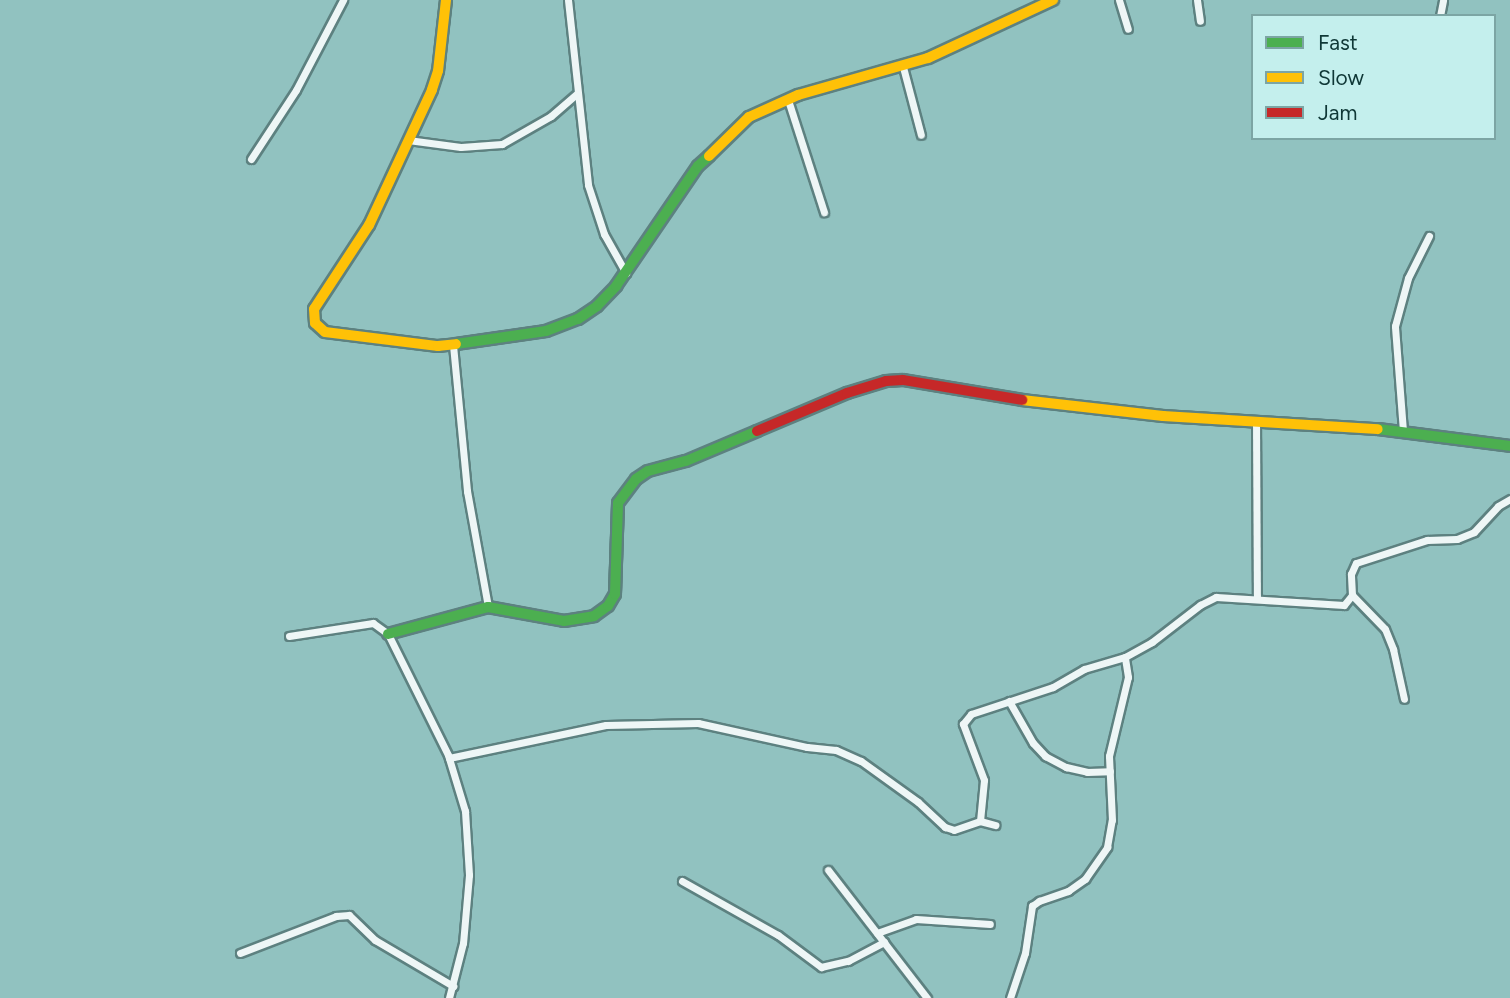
<!DOCTYPE html>
<style>
body{margin:0}
#map{position:relative;width:1510px;height:998px;overflow:hidden;background:#91c2c0;font-family:Figtree,sans-serif}
div>[style]{position:absolute}
.roads{filter:drop-shadow(2px 0 #5d8180) drop-shadow(-2px 0 #5d8180) drop-shadow(0 2px #5d8180) drop-shadow(0 -2px #5d8180)}
.street>*{height:7px;margin:-3.5px;padding:0 3.5px;transform-origin:3.5px;border-radius:3.5px;background:#eef6f6}
.fast>*{height:10px;margin:-5px;padding:0 5px;transform-origin:5px;border-radius:5px;background:#4caf50}
.slow>*{height:10px;margin:-5px;padding:0 5px;transform-origin:5px;border-radius:5px;background:#ffc107}
.jam>*{height:10px;margin:-5px;padding:0 5px;transform-origin:5px;border-radius:5px;background:#c62828}
span{translate:-50% -50%;white-space:nowrap;text-align:center;line-height:1.15;-webkit-text-stroke:5px #c4efed;paint-order:stroke}
.legend{position:absolute;left:1251px;top:14px;width:245px;height:126px;box-sizing:border-box;background:#c4efed;border:2px solid #7ca5a4;margin:0;padding:9px 12px;list-style:none;font-size:21px;color:#0f3736}
.legend li{display:flex;align-items:center;gap:14px;height:35px}
.legend b{width:35px;border:2px solid #7ca5a4}
</style>
<div id="map">
<div class="roads">
<div class="street">
<i style="left:568px;top:0;width:186px;rotate:83.8deg"></i>
<i style="left:588px;top:185px;width:52px;rotate:71.9deg"></i>
<i style="left:604px;top:234px;width:45px;rotate:60.6deg"></i>
<i style="left:1119px;top:0;width:30px;rotate:73deg"></i>
<i style="left:1197px;top:0;width:21px;rotate:82deg"></i>
<i style="left:1440px;top:16px;width:16px;rotate:-79deg"></i>
<i style="left:903px;top:67px;width:70px;rotate:75.2deg"></i>
<i style="left:788px;top:100px;width:118px;rotate:72.2deg"></i>
<i style="left:408px;top:140px;width:53px;rotate:7.5deg"></i>
<i style="left:461px;top:147px;width:41px;rotate:-4.2deg"></i>
<i style="left:502px;top:144px;width:56px;rotate:-29.7deg"></i>
<i style="left:551px;top:116px;width:35px;rotate:-41deg"></i>
<i style="left:251px;top:159px;width:82px;rotate:-56.9deg"></i>
<i style="left:296px;top:90px;width:102px;rotate:-62.4deg"></i>
<i style="left:453px;top:345px;width:147px;rotate:84.5deg"></i>
<i style="left:467px;top:491px;width:118px;rotate:79.7deg"></i>
<i style="left:1256px;top:421px;width:178px;rotate:89.7deg"></i>
<i style="left:1403px;top:431px;width:105px;rotate:-94.4deg"></i>
<i style="left:1395px;top:326px;width:50px;rotate:-74.8deg"></i>
<i style="left:1408px;top:278px;width:47px;rotate:-63.4deg"></i>
<i style="left:1352px;top:595px;width:47px;rotate:45.9deg"></i>
<i style="left:1385px;top:629px;width:22px;rotate:68deg"></i>
<i style="left:1393px;top:649px;width:51px;rotate:77.6deg"></i>
<i style="left:289px;top:636px;width:85px;rotate:-8.8deg"></i>
<i style="left:373px;top:623px;width:19px;rotate:36deg"></i>
<i style="left:388px;top:634px;width:135px;rotate:63.6deg"></i>
<i style="left:448px;top:755px;width:59px;rotate:73.1deg"></i>
<i style="left:465px;top:811px;width:64px;rotate:86.4deg"></i>
<i style="left:469px;top:875px;width:68px;rotate:95deg"></i>
<i style="left:463px;top:943px;width:57px;rotate:104.3deg"></i>
<i style="left:1009px;top:701px;width:48px;rotate:60.3deg"></i>
<i style="left:1033px;top:743px;width:18px;rotate:47deg"></i>
<i style="left:1045px;top:756px;width:24px;rotate:28deg"></i>
<i style="left:1066px;top:767px;width:22px;rotate:13deg"></i>
<i style="left:1087px;top:772px;width:23px;rotate:-2deg"></i>
<i style="left:449px;top:758px;width:160px;rotate:-11.9deg"></i>
<i style="left:606px;top:725px;width:92px;rotate:-1.2deg"></i>
<i style="left:698px;top:723px;width:112px;rotate:12.4deg"></i>
<i style="left:807px;top:747px;width:29px;rotate:6deg"></i>
<i style="left:836px;top:750px;width:27px;rotate:24deg"></i>
<i style="left:861px;top:761px;width:70px;rotate:35.7deg"></i>
<i style="left:918px;top:802px;width:37px;rotate:43deg"></i>
<i style="left:945px;top:827px;width:9px;rotate:18deg"></i>
<i style="left:954px;top:830px;width:28px;rotate:-19deg"></i>
<i style="left:980px;top:821px;width:16px;rotate:15deg"></i>
<i style="left:980px;top:821px;width:41px;rotate:-84.4deg"></i>
<i style="left:984px;top:780px;width:60px;rotate:-110.6deg"></i>
<i style="left:963px;top:724px;width:13px;rotate:-51deg"></i>
<i style="left:971px;top:714px;width:86px;rotate:-18.2deg"></i>
<i style="left:1053px;top:687px;width:36px;rotate:-30deg"></i>
<i style="left:1084px;top:669px;width:43px;rotate:-16.3deg"></i>
<i style="left:1125px;top:657px;width:31px;rotate:-29deg"></i>
<i style="left:1152px;top:642px;width:61px;rotate:-37.6deg"></i>
<i style="left:1200px;top:605px;width:18px;rotate:-27deg"></i>
<i style="left:1216px;top:597px;width:128px;rotate:3.6deg"></i>
<i style="left:1344px;top:605px;width:13px;rotate:-51deg"></i>
<i style="left:1352px;top:595px;width:21px;rotate:-93deg"></i>
<i style="left:1351px;top:574px;width:12px;rotate:-66deg"></i>
<i style="left:1356px;top:563px;width:75px;rotate:-17.9deg"></i>
<i style="left:1427px;top:540px;width:30px;rotate:-2deg"></i>
<i style="left:1457px;top:539px;width:18px;rotate:-22deg"></i>
<i style="left:1474px;top:532px;width:35px;rotate:-47deg"></i>
<i style="left:1498px;top:506px;width:14px;rotate:-30deg"></i>
<i style="left:828px;top:870px;width:162px;rotate:52.3deg"></i>
<i style="left:682px;top:881px;width:110px;rotate:29.4deg"></i>
<i style="left:778px;top:935px;width:54px;rotate:36.7deg"></i>
<i style="left:821px;top:967px;width:28px;rotate:-13deg"></i>
<i style="left:848px;top:961px;width:41px;rotate:-27.8deg"></i>
<i style="left:877px;top:933px;width:41px;rotate:-19.7deg"></i>
<i style="left:916px;top:919px;width:74px;rotate:3.9deg"></i>
<i style="left:240px;top:953px;width:103px;rotate:-21.1deg"></i>
<i style="left:336px;top:916px;width:13px;rotate:-4deg"></i>
<i style="left:349px;top:915px;width:36px;rotate:44deg"></i>
<i style="left:375px;top:940px;width:91px;rotate:30.5deg"></i>
<i style="left:1010px;top:998px;width:47px;rotate:-71.6deg"></i>
<i style="left:1025px;top:953px;width:48px;rotate:-81.5deg"></i>
<i style="left:1032px;top:906px;width:9px;rotate:-36deg"></i>
<i style="left:1039px;top:901px;width:31px;rotate:-19deg"></i>
<i style="left:1068px;top:891px;width:21px;rotate:-35deg"></i>
<i style="left:1085px;top:879px;width:39px;rotate:-55deg"></i>
<i style="left:1107px;top:847px;width:27px;rotate:-80deg"></i>
<i style="left:1112px;top:820px;width:64px;rotate:-92.7deg"></i>
<i style="left:1109px;top:756px;width:81px;rotate:-76.5deg"></i>
<i style="left:1128px;top:677px;width:20px;rotate:-99deg"></i>
</div>
<div class="fast">
<i style="left:456px;top:344px;width:91px;rotate:-8.2deg"></i>
<i style="left:546px;top:331px;width:34px;rotate:-21deg"></i>
<i style="left:578px;top:319px;width:23px;rotate:-34deg"></i>
<i style="left:597px;top:306px;width:28px;rotate:-46deg"></i>
<i style="left:616px;top:286px;width:145px;rotate:-55.7deg"></i>
<i style="left:698px;top:166px;width:15px;rotate:-42deg"></i>
<i style="left:1378px;top:429px;width:133px;rotate:7.3deg"></i>
<i style="left:388px;top:634px;width:104px;rotate:-15.1deg"></i>
<i style="left:488px;top:607px;width:77px;rotate:10.4deg"></i>
<i style="left:564px;top:621px;width:30px;rotate:-9deg"></i>
<i style="left:594px;top:616px;width:17px;rotate:-36deg"></i>
<i style="left:608px;top:606px;width:14px;rotate:-60deg"></i>
<i style="left:615px;top:594px;width:91px;rotate:-88.1deg"></i>
<i style="left:618px;top:503px;width:30px;rotate:-53deg"></i>
<i style="left:636px;top:479px;width:14px;rotate:-34deg"></i>
<i style="left:648px;top:471px;width:39px;rotate:-15deg"></i>
<i style="left:686px;top:461px;width:77px;rotate:-22.9deg"></i>
</div>
<div class="slow">
<i style="left:446px;top:0;width:71px;rotate:96.4deg"></i>
<i style="left:438px;top:71px;width:20px;rotate:108deg"></i>
<i style="left:432px;top:90px;width:149px;rotate:115deg"></i>
<i style="left:369px;top:225px;width:100px;rotate:123.2deg"></i>
<i style="left:314px;top:309px;width:14px;rotate:86deg"></i>
<i style="left:315px;top:323px;width:13px;rotate:42deg"></i>
<i style="left:325px;top:332px;width:114px;rotate:7.1deg"></i>
<i style="left:438px;top:346px;width:18px;rotate:-6deg"></i>
<i style="left:709px;top:156px;width:56px;rotate:-44.3deg"></i>
<i style="left:749px;top:117px;width:54px;rotate:-24.2deg"></i>
<i style="left:798px;top:95px;width:135px;rotate:-15.9deg"></i>
<i style="left:928px;top:58px;width:138px;rotate:-24.9deg"></i>
<i style="left:1022px;top:400px;width:142px;rotate:6.5deg"></i>
<i style="left:1163px;top:416px;width:215px;rotate:3.5deg"></i>
</div>
<div class="jam">
<i style="left:757px;top:431px;width:98px;rotate:-22.9deg"></i>
<i style="left:847px;top:393px;width:41px;rotate:-17.1deg"></i>
<i style="left:886px;top:381px;width:17px;rotate:-3deg"></i>
<i style="left:903px;top:380px;width:121px;rotate:9.5deg"></i>
</div>
</div>
<ul class="legend">
<li><b style="height:9px;background:#4caf50"></b>Fast</li>
<li><b style="height:9px;background:#ffc107"></b>Slow</li>
<li><b style="height:9px;background:#c62828"></b>Jam</li>
</ul>
</div>
